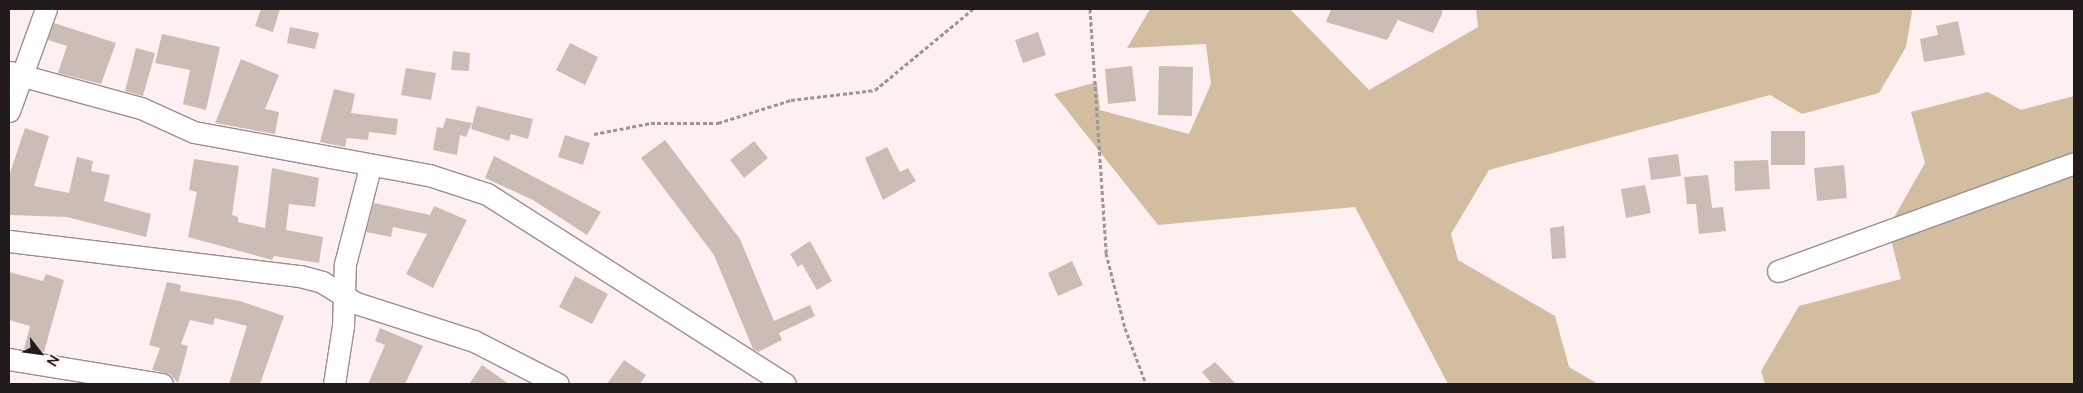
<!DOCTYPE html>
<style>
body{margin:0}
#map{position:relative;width:2083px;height:393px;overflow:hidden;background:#fef0f0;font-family:Manrope,sans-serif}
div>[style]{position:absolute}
.green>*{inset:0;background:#d2bda1}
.building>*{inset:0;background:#cbbcb5}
.path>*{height:3px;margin-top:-1.5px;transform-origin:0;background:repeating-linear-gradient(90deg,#9f9494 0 4px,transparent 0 6.5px)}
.roads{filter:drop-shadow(1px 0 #9d8d8d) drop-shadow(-1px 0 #9d8d8d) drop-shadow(0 1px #9d8d8d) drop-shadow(0 -1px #9d8d8d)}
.minor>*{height:21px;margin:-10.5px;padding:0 10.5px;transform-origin:10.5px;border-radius:10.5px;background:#fff}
span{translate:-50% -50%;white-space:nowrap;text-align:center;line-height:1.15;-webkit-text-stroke:4px #fef0f0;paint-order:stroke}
.frame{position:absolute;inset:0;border:10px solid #211b1b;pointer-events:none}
.north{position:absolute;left:15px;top:328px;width:50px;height:50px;-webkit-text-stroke:4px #fef0f0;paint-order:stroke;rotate:120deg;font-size:14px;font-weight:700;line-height:20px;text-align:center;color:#211b1b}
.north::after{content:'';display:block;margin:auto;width:18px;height:22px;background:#211b1b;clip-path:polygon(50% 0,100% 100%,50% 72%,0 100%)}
</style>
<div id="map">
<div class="green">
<i style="clip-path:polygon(1150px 9px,1290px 9px,1369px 90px,1478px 27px,1476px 9px,1911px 9px,1912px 12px,1906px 47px,1879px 93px,1802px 114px,1770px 95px,1489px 170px,1451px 234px,1458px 260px,1555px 316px,1569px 367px,1598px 384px,1448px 384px,1355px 207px,1158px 225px,1054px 94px,1097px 82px,1100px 110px,1189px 134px,1211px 84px,1206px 44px,1127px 48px)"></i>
<i style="clip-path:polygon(1988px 92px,2021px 110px,2074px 96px,2074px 384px,1765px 384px,1761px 371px,1799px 306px,1901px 279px,1888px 228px,1925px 163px,1911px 112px)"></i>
</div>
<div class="building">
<i style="clip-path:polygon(261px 9px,280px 9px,273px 32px,255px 26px)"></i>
<i style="clip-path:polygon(1331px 9px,1442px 9px,1442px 14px,1433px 33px,1398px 20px,1387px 40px,1326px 22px)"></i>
<i style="clip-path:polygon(1958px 21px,1965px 55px,1924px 62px,1920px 39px,1938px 35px,1936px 26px)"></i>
<i style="clip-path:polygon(54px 23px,116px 43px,101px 84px,58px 73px,67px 46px,48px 40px)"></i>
<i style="clip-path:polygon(290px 27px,319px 33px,315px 49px,287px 43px)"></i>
<i style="clip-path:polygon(1038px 32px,1046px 55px,1023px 63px,1015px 40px)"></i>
<i style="clip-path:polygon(162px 34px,220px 47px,206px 110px,183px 104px,190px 70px,155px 63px)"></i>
<i style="clip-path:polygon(570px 43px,598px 57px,585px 85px,556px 70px)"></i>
<i style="clip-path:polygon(136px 48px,155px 53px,143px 96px,125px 91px)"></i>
<i style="clip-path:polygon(453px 51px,470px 53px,469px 71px,451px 70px)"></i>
<i style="clip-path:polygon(241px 59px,279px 75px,265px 109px,279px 112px,275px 134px,215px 123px)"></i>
<i style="clip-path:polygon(1132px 66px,1136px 101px,1108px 104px,1105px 69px)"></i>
<i style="clip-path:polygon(1159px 66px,1193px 67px,1192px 116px,1158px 115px)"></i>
<i style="clip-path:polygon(406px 68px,436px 73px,431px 100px,401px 95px)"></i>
<i style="clip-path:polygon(334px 89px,355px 94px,351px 113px,398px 119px,396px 135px,369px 132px,368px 140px,347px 138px,345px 147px,320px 142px)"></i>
<i style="clip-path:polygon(477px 106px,533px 119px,528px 139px,511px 134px,509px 141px,471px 129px)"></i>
<i style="clip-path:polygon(446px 118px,472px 123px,466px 137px,460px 135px,457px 155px,433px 150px,437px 127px,443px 128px)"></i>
<i style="clip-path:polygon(25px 128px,49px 136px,34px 186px,69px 193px,77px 157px,93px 161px,91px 171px,110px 175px,104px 201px,151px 214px,146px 237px,67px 217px,9px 215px,9px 176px)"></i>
<i style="clip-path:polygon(1771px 131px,1805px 131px,1805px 165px,1771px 165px)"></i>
<i style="clip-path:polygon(565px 135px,590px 143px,583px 165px,558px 157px)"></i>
<i style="clip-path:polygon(665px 140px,740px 239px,774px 321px,810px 305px,815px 316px,779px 333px,782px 340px,758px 352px,753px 349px,714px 255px,641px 158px)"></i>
<i style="clip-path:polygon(754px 141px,768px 158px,744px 178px,730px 160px)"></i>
<i style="clip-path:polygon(887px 147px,900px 172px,908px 168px,916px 181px,883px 200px,865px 158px)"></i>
<i style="clip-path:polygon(1678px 154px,1681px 176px,1651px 180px,1648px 158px)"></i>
<i style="clip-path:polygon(494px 156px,601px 212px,587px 235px,533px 200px,485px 178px)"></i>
<i style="clip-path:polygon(194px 159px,239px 166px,232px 215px,238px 217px,238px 222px,265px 228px,272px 168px,319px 178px,315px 207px,289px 204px,286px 230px,323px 237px,319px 263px,274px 256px,272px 260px,188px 237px,197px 192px,189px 190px)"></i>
<i style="clip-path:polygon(1768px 160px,1770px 189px,1735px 191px,1734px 161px)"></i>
<i style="clip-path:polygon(1844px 165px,1847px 198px,1817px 201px,1814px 168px)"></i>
<i style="clip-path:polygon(1708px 175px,1712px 208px,1723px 207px,1726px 231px,1699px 234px,1696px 204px,1687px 204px,1684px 177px)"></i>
<i style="clip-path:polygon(1645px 185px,1651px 213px,1626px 218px,1621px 189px)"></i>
<i style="clip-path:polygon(374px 203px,430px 215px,434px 206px,467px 220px,433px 288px,406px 274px,427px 234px,393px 227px,391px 237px,366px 232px)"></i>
<i style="clip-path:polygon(1564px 226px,1566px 258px,1552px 259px,1550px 228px)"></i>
<i style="clip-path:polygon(810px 241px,832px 281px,817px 290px,802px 264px,798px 267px,790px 254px)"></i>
<i style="clip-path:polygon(1072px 261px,1083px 285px,1058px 296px,1048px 273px)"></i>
<i style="clip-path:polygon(9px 272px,43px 281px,46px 274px,64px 280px,44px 352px,24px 349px,30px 326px,9px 320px)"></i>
<i style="clip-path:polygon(575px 276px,608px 294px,592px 324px,559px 307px)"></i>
<i style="clip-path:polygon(167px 282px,181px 285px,180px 291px,240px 301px,284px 316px,260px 384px,229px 384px,247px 326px,215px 318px,213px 325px,190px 320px,181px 344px,188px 346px,178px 383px,170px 374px,152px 370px,160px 348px,149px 345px)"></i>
<i style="clip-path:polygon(380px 328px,423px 346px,405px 384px,368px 384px,385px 345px,375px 341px)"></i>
<i style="clip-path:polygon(624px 360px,646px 375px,640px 384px,607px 384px)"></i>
<i style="clip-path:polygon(1215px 362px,1236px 384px,1212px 384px,1202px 372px)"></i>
<i style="clip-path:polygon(482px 365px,509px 384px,469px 384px)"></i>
</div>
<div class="path">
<i style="left:1090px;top:9px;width:245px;rotate:86.2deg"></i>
<i style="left:1106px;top:253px;width:77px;rotate:75.8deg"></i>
<i style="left:1125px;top:328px;width:60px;rotate:69.4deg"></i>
<i style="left:594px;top:134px;width:58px;rotate:-10.9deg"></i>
<i style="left:651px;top:123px;width:67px"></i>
<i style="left:718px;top:123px;width:77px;rotate:-17.5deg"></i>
<i style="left:791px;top:100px;width:85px;rotate:-6.8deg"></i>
<i style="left:875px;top:90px;width:127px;rotate:-39.6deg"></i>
</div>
<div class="roads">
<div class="minor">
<i style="left:9px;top:72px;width:137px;rotate:15.3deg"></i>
<i style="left:141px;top:108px;width:58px;rotate:24.4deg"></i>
<i style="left:194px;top:132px;width:239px;rotate:10.4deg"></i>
<i style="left:429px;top:175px;width:61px;rotate:18.1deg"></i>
<i style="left:487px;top:194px;width:353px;rotate:32.5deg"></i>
<i style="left:9px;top:111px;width:109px;rotate:-70.1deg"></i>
<i style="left:9px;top:241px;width:293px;rotate:6.9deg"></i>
<i style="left:300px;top:276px;width:23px;rotate:15deg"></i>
<i style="left:322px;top:282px;width:40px;rotate:32deg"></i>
<i style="left:356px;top:303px;width:124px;rotate:17.9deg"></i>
<i style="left:474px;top:341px;width:94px;rotate:27.1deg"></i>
<i style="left:1778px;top:271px;width:315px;rotate:-20deg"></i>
<i style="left:9px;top:359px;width:155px;rotate:9.3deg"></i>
<i style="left:334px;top:384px;width:59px;rotate:-81.2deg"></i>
<i style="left:343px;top:326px;width:62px;rotate:-88.2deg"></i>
<i style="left:345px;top:264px;width:100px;rotate:-75.5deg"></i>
</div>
</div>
<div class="frame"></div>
<div class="north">N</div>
</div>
